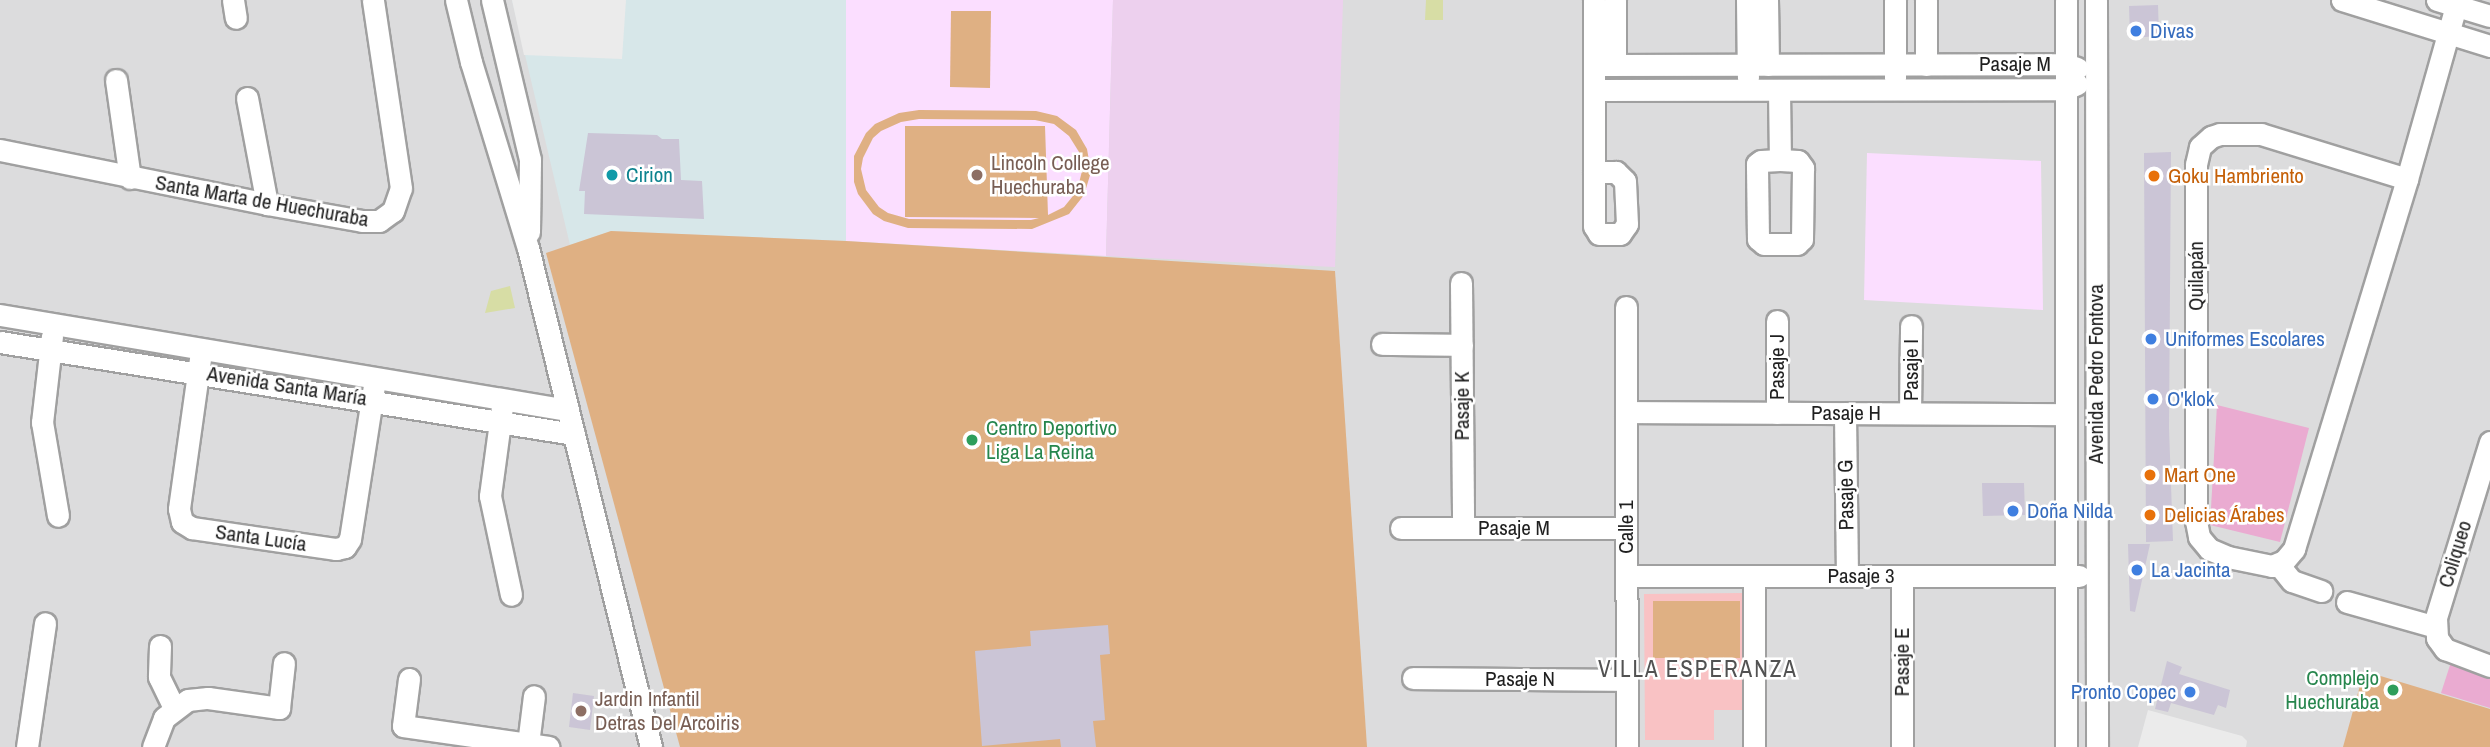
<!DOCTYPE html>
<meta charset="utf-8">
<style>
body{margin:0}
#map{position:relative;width:2490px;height:747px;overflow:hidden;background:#ebe5ef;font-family:"Archivo Narrow",sans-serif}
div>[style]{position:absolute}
.residential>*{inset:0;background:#dcdcdd}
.industrial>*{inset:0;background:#d7e7e9}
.education>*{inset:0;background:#fbdeff}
.farmland>*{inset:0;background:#edd0ee}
.grass>*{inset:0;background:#eaabd1}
.park>*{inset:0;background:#f9c2c4}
.pitch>*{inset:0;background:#dfb083}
.parking>*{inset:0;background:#ebebeb}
.water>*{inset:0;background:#d7dda5}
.building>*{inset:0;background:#cbc5d6}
.roads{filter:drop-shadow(2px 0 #a0a0a0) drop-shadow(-2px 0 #a0a0a0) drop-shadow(0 2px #a0a0a0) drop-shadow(0 -2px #a0a0a0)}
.minor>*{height:21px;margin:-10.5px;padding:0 10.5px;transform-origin:10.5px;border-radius:10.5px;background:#fff}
.dots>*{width:19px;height:19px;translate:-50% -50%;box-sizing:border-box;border:4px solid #fff;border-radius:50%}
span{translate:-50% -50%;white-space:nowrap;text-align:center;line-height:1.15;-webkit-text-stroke:5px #fff;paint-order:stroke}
.shop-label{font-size:21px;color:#366cbe}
.left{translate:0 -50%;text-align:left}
.right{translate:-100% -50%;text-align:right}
.street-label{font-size:21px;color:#1f1f1f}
.education-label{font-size:21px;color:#785e54}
.culture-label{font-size:21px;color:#0d838f}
.food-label{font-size:21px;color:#c56008}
.leisure-label{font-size:21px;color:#27864d}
.neighbourhood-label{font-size:23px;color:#525252;letter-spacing:2px}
</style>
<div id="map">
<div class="residential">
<i style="clip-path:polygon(0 0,2490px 0,2490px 747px,0 747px)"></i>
</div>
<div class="industrial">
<i style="clip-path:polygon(512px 0,846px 0,846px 241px,611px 231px,570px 245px)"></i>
</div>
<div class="education">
<i style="clip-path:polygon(846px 0,1113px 0,1106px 256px,846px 241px)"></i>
<i style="clip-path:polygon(1867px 153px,2041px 161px,2043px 310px,1864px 300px)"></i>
</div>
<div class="farmland">
<i style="clip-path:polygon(1113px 0,1343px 0,1335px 267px,1106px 256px)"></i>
</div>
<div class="grass">
<i style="clip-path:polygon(2217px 405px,2309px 428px,2280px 542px,2210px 525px)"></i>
<i style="clip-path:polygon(2452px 659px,2490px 671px,2490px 708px,2441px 693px)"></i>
</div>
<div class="park">
<i style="clip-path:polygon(1743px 593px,1744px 710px,1714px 710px,1714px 740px,1645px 740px,1644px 594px)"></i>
</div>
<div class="pitch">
<i style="clip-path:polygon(951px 11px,991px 11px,990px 88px,950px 87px)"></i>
<i style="clip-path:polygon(evenodd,919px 110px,1036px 111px,1057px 116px,1076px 130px,1087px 149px,1091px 172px,1084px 195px,1069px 214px,1032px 229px,908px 228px,884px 221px,873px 214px,858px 194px,854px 182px,854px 156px,866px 133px,875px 124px,899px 113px,919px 110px,919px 119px,1035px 120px,1054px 124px,1069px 136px,1079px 152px,1082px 171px,1077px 191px,1064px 207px,1048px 215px,1045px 126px,905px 126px,905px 217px,1039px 218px,1031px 220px,909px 219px,888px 213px,879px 207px,866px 190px,861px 169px,863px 158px,873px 138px,881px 131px,901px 122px,919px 119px)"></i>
<i style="clip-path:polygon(611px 231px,846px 241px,1335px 271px,1367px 747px,680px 747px,546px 253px)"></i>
<i style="clip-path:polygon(1653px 601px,1740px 601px,1740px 658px,1653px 658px)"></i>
<i style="clip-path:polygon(2364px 671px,2490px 709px,2490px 747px,2343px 747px)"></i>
</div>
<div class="parking">
<i style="clip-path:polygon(512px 0,626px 0,622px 59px,524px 55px)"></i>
<i style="clip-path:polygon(2148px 710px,2242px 736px,2247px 741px,2246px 747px,2138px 747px)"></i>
</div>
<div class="water">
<i style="clip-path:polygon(1426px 0,1443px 0,1443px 20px,1425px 20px)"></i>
<i style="clip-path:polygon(510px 286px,515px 308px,485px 313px,491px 291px)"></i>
</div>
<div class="building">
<i style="clip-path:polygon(2158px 5px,2159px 36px,2130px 38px,2129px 6px)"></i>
<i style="clip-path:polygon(588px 133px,657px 135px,662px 139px,679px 139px,681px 180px,702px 181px,704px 219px,584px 214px,585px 191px,579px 191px)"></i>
<i style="clip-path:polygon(2171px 152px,2169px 428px,2173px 541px,2146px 542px,2144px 153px)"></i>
<i style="clip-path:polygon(1982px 483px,2024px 483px,2025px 515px,1983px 516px)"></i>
<i style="clip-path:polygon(2128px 544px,2150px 544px,2135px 612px,2130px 611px)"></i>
<i style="clip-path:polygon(1108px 625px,1110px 654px,1100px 655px,1105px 720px,1093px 721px,1096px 747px,1061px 747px,1060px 739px,982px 746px,975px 651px,1031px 646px,1030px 631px)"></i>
<i style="clip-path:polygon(2167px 661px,2182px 667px,2179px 674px,2230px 690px,2226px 708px,2218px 705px,2214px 715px,2171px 703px,2168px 712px,2155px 709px)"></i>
<i style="clip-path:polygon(573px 693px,594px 696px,590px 730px,569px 727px)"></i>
</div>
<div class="roads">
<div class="minor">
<i style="left:233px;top:0;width:18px;rotate:81deg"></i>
<i style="left:456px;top:0;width:64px;rotate:76.4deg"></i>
<i style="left:471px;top:62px;width:195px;rotate:73deg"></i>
<i style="left:528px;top:248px;width:514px;rotate:76.15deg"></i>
<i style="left:492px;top:0;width:164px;rotate:76.6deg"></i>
<i style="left:530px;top:160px;width:72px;rotate:90.8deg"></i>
<i style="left:1594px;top:0;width:226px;rotate:90deg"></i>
<i style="left:1594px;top:226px;width:9px;rotate:58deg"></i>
<i style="left:1599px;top:234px;width:21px"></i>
<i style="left:1620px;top:234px;width:12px;rotate:-55deg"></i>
<i style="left:1627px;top:224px;width:43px;rotate:-92.7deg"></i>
<i style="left:1625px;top:181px;width:13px;rotate:-135deg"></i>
<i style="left:1616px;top:172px;width:22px;rotate:180deg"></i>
<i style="left:1615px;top:0;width:65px;rotate:90deg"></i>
<i style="left:1747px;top:0;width:78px;rotate:89.3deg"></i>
<i style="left:1767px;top:0;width:65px;rotate:89.1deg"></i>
<i style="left:1895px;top:0;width:78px;rotate:90deg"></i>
<i style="left:1926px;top:0;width:65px;rotate:90deg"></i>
<i style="left:2066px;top:0;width:747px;rotate:90deg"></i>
<i style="left:2096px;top:0;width:747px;rotate:89.92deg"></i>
<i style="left:2342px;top:0;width:155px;rotate:17.3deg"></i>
<i style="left:2437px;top:0;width:55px;rotate:16.8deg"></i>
<i style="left:1594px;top:65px;width:472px;rotate:-0.1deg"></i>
<i style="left:2066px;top:64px;width:12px;rotate:20deg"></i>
<i style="left:116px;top:80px;width:99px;rotate:81.9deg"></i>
<i style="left:1594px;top:90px;width:472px;rotate:-0.1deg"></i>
<i style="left:2066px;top:89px;width:12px;rotate:-24deg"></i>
<i style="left:1779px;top:90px;width:70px;rotate:89.2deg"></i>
<i style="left:247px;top:98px;width:108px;rotate:79.3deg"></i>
<i style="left:0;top:150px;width:272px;rotate:11.4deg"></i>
<i style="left:267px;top:204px;width:97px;rotate:10.1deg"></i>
<i style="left:362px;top:221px;width:17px"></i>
<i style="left:379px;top:221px;width:17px;rotate:-36deg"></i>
<i style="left:393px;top:211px;width:24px;rotate:-71deg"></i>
<i style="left:401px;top:188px;width:190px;rotate:-98.5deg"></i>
<i style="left:1780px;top:160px;width:18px;rotate:3deg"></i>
<i style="left:1798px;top:161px;width:9px;rotate:54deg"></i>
<i style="left:1803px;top:168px;width:71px;rotate:90.8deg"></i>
<i style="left:1802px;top:239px;width:7px;rotate:135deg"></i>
<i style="left:1797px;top:244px;width:33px;rotate:180deg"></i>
<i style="left:1764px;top:244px;width:8px;rotate:-140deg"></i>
<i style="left:1758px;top:239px;width:75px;rotate:-90.8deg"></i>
<i style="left:1757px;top:164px;width:5px;rotate:-37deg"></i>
<i style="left:1761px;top:161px;width:19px;rotate:-3deg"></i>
<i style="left:2407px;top:179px;width:153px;rotate:-162.9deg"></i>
<i style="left:2261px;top:134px;width:41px;rotate:180deg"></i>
<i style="left:2220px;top:134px;width:9px;rotate:162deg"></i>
<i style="left:2211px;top:137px;width:15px;rotate:138deg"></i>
<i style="left:2200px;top:147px;width:17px;rotate:103deg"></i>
<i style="left:2196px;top:164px;width:357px;rotate:90deg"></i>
<i style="left:2196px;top:521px;width:16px;rotate:79deg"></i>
<i style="left:2199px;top:537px;width:16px;rotate:50deg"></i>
<i style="left:2209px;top:549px;width:21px;rotate:23deg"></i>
<i style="left:2228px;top:557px;width:45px;rotate:11.6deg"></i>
<i style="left:2272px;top:566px;width:13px;rotate:-23deg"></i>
<i style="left:2284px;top:561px;width:16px;rotate:-50deg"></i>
<i style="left:2294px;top:549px;width:387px;rotate:-73deg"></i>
<i style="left:2407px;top:179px;width:180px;rotate:-74.2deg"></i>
<i style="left:1461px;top:283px;width:245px;rotate:89.5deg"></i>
<i style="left:1626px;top:307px;width:440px;rotate:89.9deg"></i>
<i style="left:0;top:315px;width:576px;rotate:9.5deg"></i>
<i style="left:1777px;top:321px;width:92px;rotate:90deg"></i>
<i style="left:52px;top:336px;width:87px;rotate:96.6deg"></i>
<i style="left:42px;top:422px;width:95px;rotate:80.3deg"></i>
<i style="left:0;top:342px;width:581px;rotate:9.11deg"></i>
<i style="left:1382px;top:344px;width:80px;rotate:0.7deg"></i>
<i style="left:200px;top:359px;width:151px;rotate:98deg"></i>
<i style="left:179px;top:509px;width:13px;rotate:77deg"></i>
<i style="left:182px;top:522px;width:12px;rotate:31deg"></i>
<i style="left:192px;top:528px;width:146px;rotate:8.3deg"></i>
<i style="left:336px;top:549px;width:9px;rotate:-13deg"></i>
<i style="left:345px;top:547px;width:9px;rotate:-58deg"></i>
<i style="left:350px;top:539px;width:155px;rotate:-81.1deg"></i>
<i style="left:502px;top:407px;width:90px;rotate:97.7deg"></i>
<i style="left:490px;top:496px;width:101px;rotate:78deg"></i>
<i style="left:1626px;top:412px;width:440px;rotate:0.3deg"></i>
<i style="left:1845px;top:413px;width:163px;rotate:89.3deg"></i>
<i style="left:1910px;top:413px;width:87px;rotate:-89.3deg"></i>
<i style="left:2490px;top:442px;width:184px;rotate:107.1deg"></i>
<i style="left:2436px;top:618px;width:20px;rotate:87deg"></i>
<i style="left:2437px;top:638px;width:14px;rotate:54deg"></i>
<i style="left:2445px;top:649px;width:48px;rotate:20.7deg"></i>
<i style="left:1401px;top:528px;width:225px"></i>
<i style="left:2278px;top:564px;width:22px;rotate:51deg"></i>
<i style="left:2292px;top:581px;width:31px;rotate:19deg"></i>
<i style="left:1626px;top:576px;width:453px"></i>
<i style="left:1902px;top:576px;width:171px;rotate:90deg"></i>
<i style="left:2347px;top:602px;width:92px;rotate:15.7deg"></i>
<i style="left:160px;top:646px;width:31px;rotate:92deg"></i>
<i style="left:159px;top:677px;width:34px;rotate:64deg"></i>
<i style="left:1413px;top:678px;width:214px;rotate:0.5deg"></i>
<i style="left:409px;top:679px;width:47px;rotate:97.3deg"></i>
<i style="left:403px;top:726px;width:147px;rotate:8.2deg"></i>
<i style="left:528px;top:744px;width:48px;rotate:-82.9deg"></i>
<i style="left:27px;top:747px;width:125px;rotate:-81.7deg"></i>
<i style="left:153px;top:747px;width:31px;rotate:-69deg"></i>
<i style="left:164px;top:718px;width:30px;rotate:-37deg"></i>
<i style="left:188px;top:700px;width:20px;rotate:-6deg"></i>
<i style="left:208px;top:698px;width:72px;rotate:8deg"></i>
<i style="left:279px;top:708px;width:45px;rotate:-83.7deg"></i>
<i style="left:1754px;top:747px;width:171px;rotate:-90deg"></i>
</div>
</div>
<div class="dots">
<i style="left:2136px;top:31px;background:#3f7fe0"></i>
<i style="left:612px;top:175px;background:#0f9aa8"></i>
<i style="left:977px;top:175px;background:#8d6e63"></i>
<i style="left:2154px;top:176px;background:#e8710a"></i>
<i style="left:2151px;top:339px;background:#3f7fe0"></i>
<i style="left:2153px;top:399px;background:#3f7fe0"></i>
<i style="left:972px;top:440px;background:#2e9e5b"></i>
<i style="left:2150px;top:475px;background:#e8710a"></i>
<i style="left:2013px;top:511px;background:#3f7fe0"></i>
<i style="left:2150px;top:515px;background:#e8710a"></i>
<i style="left:2137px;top:570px;background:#3f7fe0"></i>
<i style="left:2393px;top:690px;background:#2e9e5b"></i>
<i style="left:2190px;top:692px;background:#3f7fe0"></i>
<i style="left:581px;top:711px;background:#8d6e63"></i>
</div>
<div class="shop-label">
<span class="left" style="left:2150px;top:31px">Divas</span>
<span class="left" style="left:2165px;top:339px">Uniformes Escolares</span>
<span class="left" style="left:2167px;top:399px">O'klok</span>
<span class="left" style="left:2027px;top:511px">Doña Nilda</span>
<span class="left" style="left:2151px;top:570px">La Jacinta</span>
<span class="right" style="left:2176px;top:692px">Pronto Copec</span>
</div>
<div class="street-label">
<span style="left:2015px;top:64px">Pasaje M</span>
<span style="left:262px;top:201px;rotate:10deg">Santa Marta de Huechuraba</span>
<span style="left:2196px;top:276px;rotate:-90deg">Quilapán</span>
<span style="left:1777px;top:367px;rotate:-90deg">Pasaje J</span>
<span style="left:1911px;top:370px;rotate:-90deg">Pasaje I</span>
<span style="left:2096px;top:374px;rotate:-90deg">Avenida Pedro Fontova</span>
<span style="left:287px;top:386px;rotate:9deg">Avenida Santa María</span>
<span style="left:1462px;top:406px;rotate:-90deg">Pasaje K</span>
<span style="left:1846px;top:413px">Pasaje H</span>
<span style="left:1846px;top:495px;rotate:-91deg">Pasaje G</span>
<span style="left:1626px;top:527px;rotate:-90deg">Calle 1</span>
<span style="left:1514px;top:528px">Pasaje M</span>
<span style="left:261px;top:538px;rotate:8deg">Santa Lucía</span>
<span style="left:2455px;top:554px;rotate:-73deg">Coliqueo</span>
<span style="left:1861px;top:576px">Pasaje 3</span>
<span style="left:1902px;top:662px;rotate:-90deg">Pasaje E</span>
<span style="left:1520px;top:679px">Pasaje N</span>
</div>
<div class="education-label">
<span class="left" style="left:991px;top:175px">Lincoln College<br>Huechuraba</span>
<span class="left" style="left:595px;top:711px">Jardin Infantil<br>Detras Del Arcoiris</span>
</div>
<div class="culture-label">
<span class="left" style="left:626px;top:175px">Cirion</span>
</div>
<div class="food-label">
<span class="left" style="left:2168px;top:176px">Goku Hambriento</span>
<span class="left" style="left:2164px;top:475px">Mart One</span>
<span class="left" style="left:2164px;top:515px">Delicias Árabes</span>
</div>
<div class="leisure-label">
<span class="left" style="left:986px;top:440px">Centro Deportivo<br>Liga La Reina</span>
<span class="right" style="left:2379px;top:690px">Complejo<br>Huechuraba</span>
</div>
<div class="neighbourhood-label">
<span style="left:1698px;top:669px">VILLA ESPERANZA</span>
</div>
</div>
